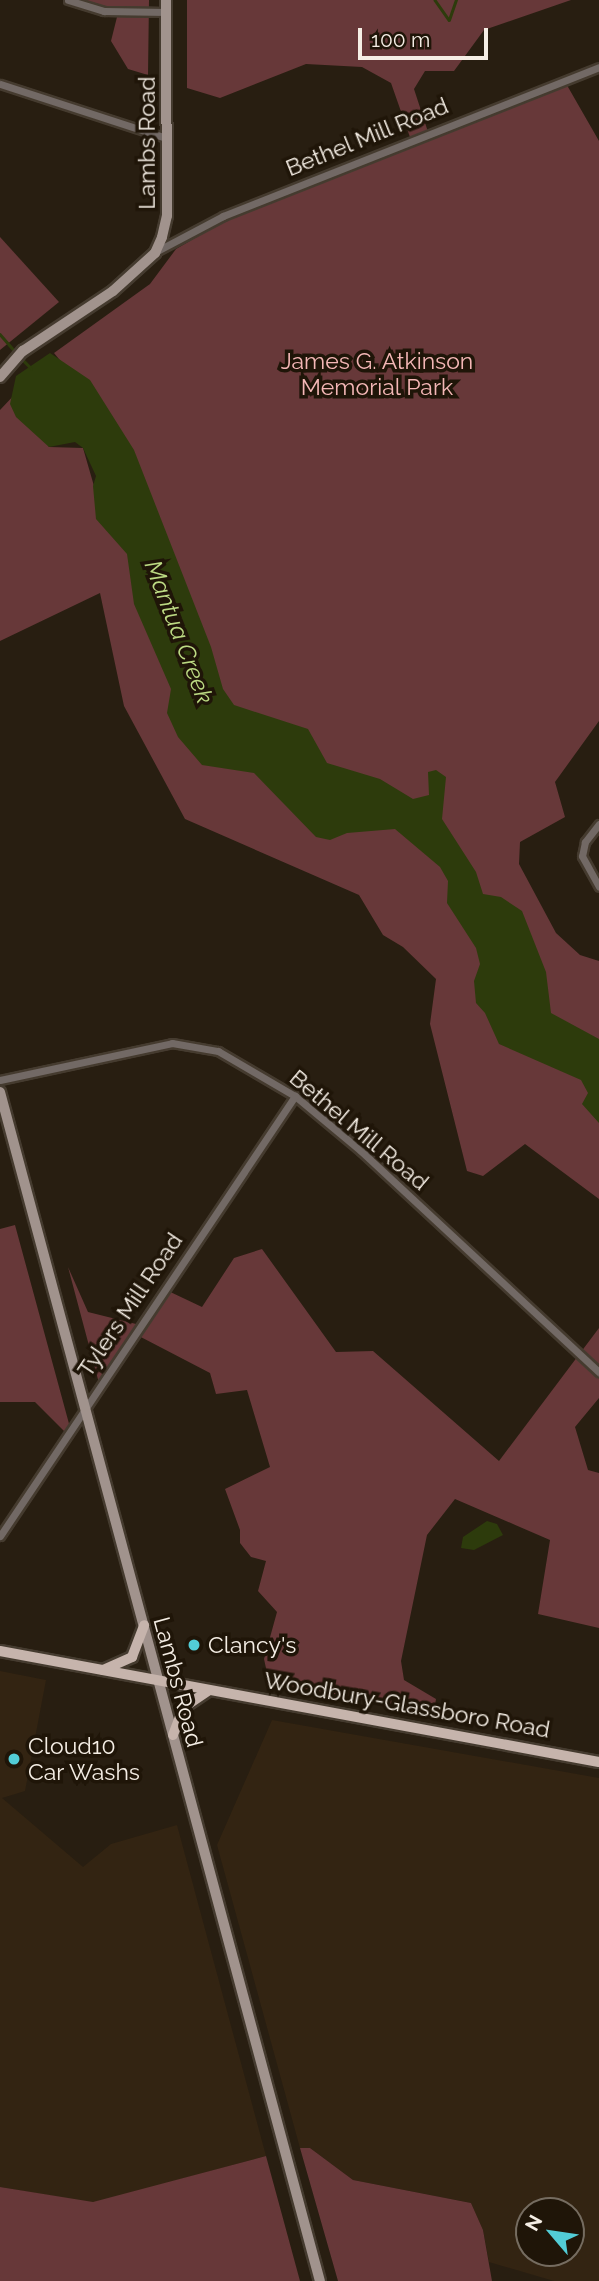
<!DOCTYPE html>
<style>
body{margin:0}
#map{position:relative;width:599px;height:2281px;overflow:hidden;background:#281e11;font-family:Raleway,sans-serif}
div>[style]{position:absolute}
.built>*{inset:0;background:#332412}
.green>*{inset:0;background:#673839}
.water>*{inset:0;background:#2d3b0c}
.stream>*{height:2.5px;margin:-1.25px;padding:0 1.25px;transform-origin:1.25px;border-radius:1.25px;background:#2d3b0c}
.roads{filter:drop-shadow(2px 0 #453b2f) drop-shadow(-2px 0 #453b2f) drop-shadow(0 2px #453b2f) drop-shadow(0 -2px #453b2f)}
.minor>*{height:7px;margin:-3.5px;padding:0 3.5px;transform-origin:3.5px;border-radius:3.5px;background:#726965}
.secondary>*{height:10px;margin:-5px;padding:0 5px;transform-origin:5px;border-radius:5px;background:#a1938d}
.primary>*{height:10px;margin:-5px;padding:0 5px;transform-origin:5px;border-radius:5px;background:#c6b4ac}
.dots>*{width:19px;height:19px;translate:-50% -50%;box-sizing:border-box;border:4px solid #1f1508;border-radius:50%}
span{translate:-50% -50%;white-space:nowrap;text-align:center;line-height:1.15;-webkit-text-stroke:7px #1f1508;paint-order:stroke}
.street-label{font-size:23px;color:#f5eee5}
.park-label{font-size:23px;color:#f4b7b6}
.poi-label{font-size:23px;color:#f5eee5}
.left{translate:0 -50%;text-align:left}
.water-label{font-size:24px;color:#bcda83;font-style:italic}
.north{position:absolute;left:515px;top:2197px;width:70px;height:70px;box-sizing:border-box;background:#1f1508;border:2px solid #756c60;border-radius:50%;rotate:299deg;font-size:19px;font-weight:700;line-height:28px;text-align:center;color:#f5eee5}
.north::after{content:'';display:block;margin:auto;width:24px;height:32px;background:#52ccd6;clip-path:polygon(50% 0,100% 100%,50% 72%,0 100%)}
.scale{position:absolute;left:358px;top:28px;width:130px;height:32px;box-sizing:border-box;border:4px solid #f5eee5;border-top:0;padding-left:9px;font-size:21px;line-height:24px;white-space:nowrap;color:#f5eee5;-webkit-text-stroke:5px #1f1508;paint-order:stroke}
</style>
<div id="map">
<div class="built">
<i style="clip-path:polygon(0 1671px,46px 1680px,25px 1791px,2px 1798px,83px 1867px,111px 1844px,177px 1825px,266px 2156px,93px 2203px,0 2187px)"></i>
<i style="clip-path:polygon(evenodd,272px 1720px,599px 1778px,599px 2281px,554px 2281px,489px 2262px,483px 2230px,471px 2203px,353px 2180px,310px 2148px,300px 2148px,217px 1845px,272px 1720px,529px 2211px,571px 2211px,571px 2253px,529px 2253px,529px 2211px)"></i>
</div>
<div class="green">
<i style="clip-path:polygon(73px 0,149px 0,148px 75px,128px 69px,111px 41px,118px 13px)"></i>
<i style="clip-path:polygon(187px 0,571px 0,484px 30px,454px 71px,425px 71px,414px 89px,429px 135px,564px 80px,599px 141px,599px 721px,555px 782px,565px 817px,520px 842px,519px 864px,556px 933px,580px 955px,599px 961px,599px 1199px,525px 1144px,483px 1176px,467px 1171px,430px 1024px,436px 979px,403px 947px,383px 935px,359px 895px,185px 819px,124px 706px,100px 593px,0 641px,0 410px,17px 392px,49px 447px,83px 448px,107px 531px,133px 450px,54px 353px,150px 284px,176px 249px,226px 220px,412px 143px,391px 83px,362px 67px,306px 64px,220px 98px,187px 88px)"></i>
<i style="clip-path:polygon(0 237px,59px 302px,0 350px)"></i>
<i style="clip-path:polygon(15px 1225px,71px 1431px,68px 1435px,35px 1402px,0 1402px,0 1229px)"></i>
<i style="clip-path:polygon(262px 1249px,336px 1352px,373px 1351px,499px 1461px,599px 1328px,599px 1398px,575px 1427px,588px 1470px,599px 1473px,599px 1628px,538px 1614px,550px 1540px,455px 1499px,427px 1535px,401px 1661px,404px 1680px,436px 1699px,434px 1712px,269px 1682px,264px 1659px,277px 1612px,258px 1591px,266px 1561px,251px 1557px,240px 1543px,240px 1530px,225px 1489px,270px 1467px,247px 1390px,216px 1394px,210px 1373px,135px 1334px,100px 1387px,68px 1267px,88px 1312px,140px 1325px,164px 1289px,202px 1307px,234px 1258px)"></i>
<i style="clip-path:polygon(300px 2148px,310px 2148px,353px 2180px,471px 2203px,483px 2230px,492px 2281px,338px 2281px)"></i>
<i style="clip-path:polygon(266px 2156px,300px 2281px,0 2281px,0 2187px,93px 2202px)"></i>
</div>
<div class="water">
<i style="clip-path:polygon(50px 353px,90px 380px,134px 450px,211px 647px,223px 689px,234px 705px,308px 729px,327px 763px,380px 779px,413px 799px,429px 795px,428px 772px,436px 770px,446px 777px,442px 819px,476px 872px,483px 894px,501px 897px,522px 911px,546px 972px,551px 1013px,599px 1039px,599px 1123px,582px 1104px,588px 1093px,581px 1080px,499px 1044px,485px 1013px,476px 1003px,474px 981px,480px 964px,476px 948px,447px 903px,448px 881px,440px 867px,395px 829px,347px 833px,330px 840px,316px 837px,254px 773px,202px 765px,178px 737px,167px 713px,171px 689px,134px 604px,127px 554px,96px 519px,93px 486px,96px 476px,83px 448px,75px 442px,49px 447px,16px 417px,10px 404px,16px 376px)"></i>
<i style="clip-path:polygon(487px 1521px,497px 1524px,503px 1535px,474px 1550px,461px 1548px,463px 1537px)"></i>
</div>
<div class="stream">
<i style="left:435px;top:0;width:24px;rotate:55deg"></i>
<i style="left:449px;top:20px;width:21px;rotate:-71deg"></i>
<i style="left:0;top:334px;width:23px;rotate:49deg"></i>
<i style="left:24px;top:361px;width:10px;rotate:45deg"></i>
</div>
<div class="roads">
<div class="minor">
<i style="left:68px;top:0;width:38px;rotate:17deg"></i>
<i style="left:104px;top:11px;width:62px;rotate:0.9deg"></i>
<i style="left:0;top:84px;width:175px;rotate:18deg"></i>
<i style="left:155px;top:252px;width:77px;rotate:-27.9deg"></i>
<i style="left:223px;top:216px;width:404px;rotate:-21.6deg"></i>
<i style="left:599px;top:824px;width:23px;rotate:128deg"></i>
<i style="left:585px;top:842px;width:14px;rotate:102deg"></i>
<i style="left:582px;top:856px;width:35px;rotate:61deg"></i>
<i style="left:0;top:1080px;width:176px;rotate:-12.1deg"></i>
<i style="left:172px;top:1043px;width:47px;rotate:9.9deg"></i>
<i style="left:218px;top:1051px;width:89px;rotate:30.3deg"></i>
<i style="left:295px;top:1096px;width:86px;rotate:39.8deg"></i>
<i style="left:361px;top:1151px;width:325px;rotate:42.9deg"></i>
<i style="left:0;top:1536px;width:530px;rotate:-56.16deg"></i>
</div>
<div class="secondary">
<i style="left:0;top:377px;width:35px;rotate:-49deg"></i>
<i style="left:23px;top:351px;width:108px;rotate:-33.7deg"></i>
<i style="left:113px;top:291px;width:57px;rotate:-42.1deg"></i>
<i style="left:155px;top:253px;width:17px;rotate:-66deg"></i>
<i style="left:162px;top:237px;width:22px;rotate:-77deg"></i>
<i style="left:167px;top:216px;width:216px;rotate:-90.3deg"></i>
<i style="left:0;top:1092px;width:1231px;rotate:74.94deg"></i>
</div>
<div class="primary">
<i style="left:0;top:1651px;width:609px;rotate:10.5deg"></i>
<i style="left:103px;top:1670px;width:32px;rotate:-24deg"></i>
<i style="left:132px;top:1657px;width:34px;rotate:-69deg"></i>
<i style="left:173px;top:1735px;width:30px;rotate:-69deg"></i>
<i style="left:184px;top:1707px;width:29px;rotate:-34deg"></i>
</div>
</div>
<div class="dots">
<i style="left:194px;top:1645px;background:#52ccd6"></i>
<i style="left:14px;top:1759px;background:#52ccd6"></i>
</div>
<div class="street-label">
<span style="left:367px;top:137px;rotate:-22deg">Bethel Mill Road</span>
<span style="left:147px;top:143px;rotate:-90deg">Lambs Road</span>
<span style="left:359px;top:1130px;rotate:40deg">Bethel Mill Road</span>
<span style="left:130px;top:1305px;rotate:-56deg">Tylers Mill Road</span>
<span style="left:178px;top:1682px;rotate:75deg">Lambs Road</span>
<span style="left:407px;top:1705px;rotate:10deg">Woodbury-Glassboro Road</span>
</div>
<div class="park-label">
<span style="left:377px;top:374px">James G. Atkinson<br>Memorial Park</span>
</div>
<div class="poi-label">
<span class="left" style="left:208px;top:1645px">Clancy's</span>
<span class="left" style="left:28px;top:1759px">Cloud10<br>Car Washs</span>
</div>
<div class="water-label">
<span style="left:179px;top:632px;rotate:69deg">Mantua Creek</span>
</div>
<div class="north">N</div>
<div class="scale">100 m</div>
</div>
